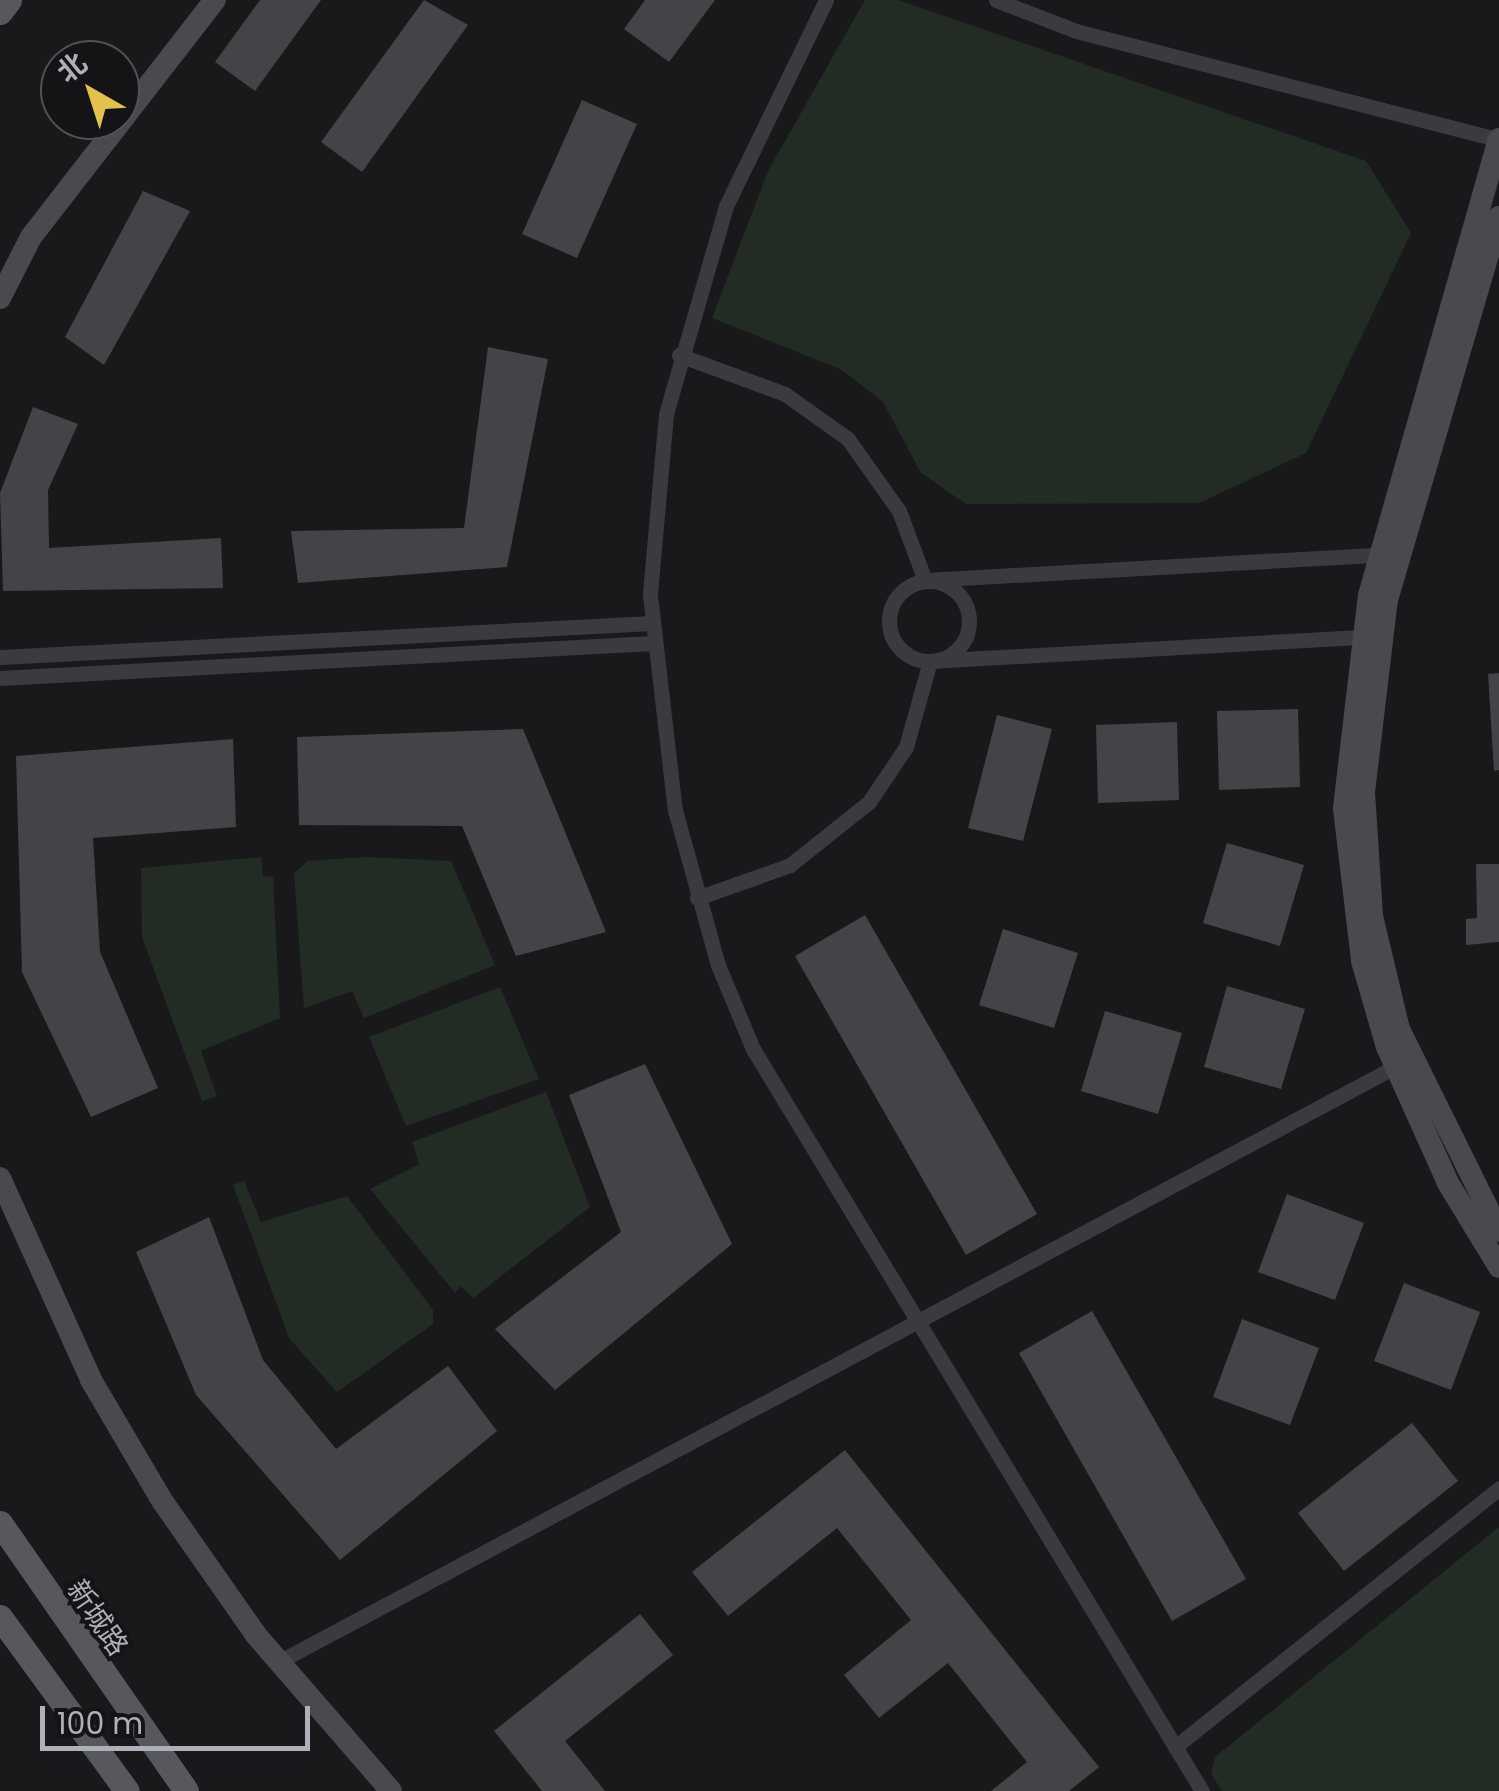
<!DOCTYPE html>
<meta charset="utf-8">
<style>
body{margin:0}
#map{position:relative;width:1499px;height:1791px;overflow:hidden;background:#19191b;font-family:Poppins,"Noto Sans SC",sans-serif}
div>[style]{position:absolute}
.green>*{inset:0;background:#232b25}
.building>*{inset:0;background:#444448}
.street>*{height:15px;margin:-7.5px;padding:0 7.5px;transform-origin:7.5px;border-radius:7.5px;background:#3a3b40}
.street>.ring{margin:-7.5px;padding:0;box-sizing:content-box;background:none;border:15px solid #3a3b40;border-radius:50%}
.secondary>*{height:22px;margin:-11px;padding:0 11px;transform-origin:11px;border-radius:11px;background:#49494f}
.primary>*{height:25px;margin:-12.5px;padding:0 12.5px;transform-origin:12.5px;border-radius:12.5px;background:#57575e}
span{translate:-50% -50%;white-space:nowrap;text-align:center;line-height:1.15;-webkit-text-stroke:8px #141416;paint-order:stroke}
.street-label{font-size:28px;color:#adafb9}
.north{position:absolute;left:40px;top:40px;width:100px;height:100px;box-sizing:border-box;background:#141416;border:2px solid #515257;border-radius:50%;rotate:321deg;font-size:28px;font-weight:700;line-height:40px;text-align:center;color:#adafb9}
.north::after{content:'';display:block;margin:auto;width:35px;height:45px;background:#e2c24a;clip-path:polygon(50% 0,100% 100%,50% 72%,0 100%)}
.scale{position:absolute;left:40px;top:1706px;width:270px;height:45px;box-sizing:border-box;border:5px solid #adafb9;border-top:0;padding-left:12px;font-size:30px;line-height:35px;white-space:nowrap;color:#adafb9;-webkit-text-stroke:8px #141416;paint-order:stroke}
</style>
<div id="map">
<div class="green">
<i style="clip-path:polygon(865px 0,898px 0,1366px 161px,1411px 233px,1306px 453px,1199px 503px,966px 504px,921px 473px,883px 402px,842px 370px,712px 318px,768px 171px)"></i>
<i style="clip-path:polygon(261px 857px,263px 876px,273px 877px,280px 1018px,201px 1051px,217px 1096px,202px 1101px,142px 937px,141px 868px)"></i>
<i style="clip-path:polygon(365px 857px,451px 861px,495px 965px,364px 1018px,352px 991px,304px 1008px,294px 873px,308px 861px)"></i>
<i style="clip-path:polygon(500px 987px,539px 1079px,406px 1126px,369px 1037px)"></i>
<i style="clip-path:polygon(546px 1092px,590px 1207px,473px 1298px,461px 1286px,455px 1293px,370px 1189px,419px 1164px,412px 1142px)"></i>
<i style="clip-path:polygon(244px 1181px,261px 1222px,347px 1196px,433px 1310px,433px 1324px,337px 1392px,289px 1338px,233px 1185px)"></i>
<i style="clip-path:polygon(1499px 1527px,1499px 1791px,1222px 1791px,1211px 1774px,1215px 1757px)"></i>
</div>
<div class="building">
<i style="clip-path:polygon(260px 0,321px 0,255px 91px,215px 62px)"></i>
<i style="clip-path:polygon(424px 0,468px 25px,362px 172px,321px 142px)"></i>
<i style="clip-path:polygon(645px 0,715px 0,669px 62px,624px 29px)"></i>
<i style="clip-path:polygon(582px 100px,637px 124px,577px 258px,522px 234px)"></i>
<i style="clip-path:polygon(143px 191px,190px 211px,104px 365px,65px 337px)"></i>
<i style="clip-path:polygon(488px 347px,548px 359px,507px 567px,298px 583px,291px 531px,464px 528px)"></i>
<i style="clip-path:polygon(33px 407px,78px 424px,48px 490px,49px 548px,221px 538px,223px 588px,3px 591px,0 493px)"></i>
<i style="clip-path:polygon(1499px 673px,1499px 770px,1494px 771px,1488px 674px)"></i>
<i style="clip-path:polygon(1298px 709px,1300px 787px,1219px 790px,1217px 711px)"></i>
<i style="clip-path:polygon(997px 715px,1052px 729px,1023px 841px,968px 828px)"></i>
<i style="clip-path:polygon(1177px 722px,1179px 800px,1098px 803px,1096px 725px)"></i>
<i style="clip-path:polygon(523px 729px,606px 932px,516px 956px,462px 826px,299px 825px,297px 737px)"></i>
<i style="clip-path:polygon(233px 739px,236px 827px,93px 838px,100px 952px,158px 1088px,91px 1117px,22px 972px,16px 756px)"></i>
<i style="clip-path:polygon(1227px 843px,1304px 865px,1280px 946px,1203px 923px)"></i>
<i style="clip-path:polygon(1476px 864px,1499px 864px,1499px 942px,1466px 945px,1466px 919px,1477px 918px)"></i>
<i style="clip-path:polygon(865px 915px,1037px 1214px,966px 1255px,795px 956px)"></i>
<i style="clip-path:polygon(1003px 929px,1078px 953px,1054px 1028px,979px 1005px)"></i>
<i style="clip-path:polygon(1227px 986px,1305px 1009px,1281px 1089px,1204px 1067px)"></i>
<i style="clip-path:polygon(1105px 1011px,1182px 1033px,1158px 1114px,1081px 1091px)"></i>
<i style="clip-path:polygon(645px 1064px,732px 1244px,555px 1390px,495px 1329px,621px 1232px,569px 1095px)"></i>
<i style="clip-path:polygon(1287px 1194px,1364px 1223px,1335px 1300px,1258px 1272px)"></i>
<i style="clip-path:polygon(209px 1217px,263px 1360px,336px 1449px,448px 1366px,497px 1431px,340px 1560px,196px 1395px,136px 1252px)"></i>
<i style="clip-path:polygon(1404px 1283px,1480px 1312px,1451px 1390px,1374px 1361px)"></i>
<i style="clip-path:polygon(1092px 1311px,1246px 1579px,1172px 1621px,1019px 1353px)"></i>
<i style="clip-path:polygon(1242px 1319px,1319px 1348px,1290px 1425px,1213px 1397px)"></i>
<i style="clip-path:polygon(1412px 1423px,1458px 1481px,1344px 1571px,1298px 1513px)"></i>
<i style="clip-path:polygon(845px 1450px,1099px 1767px,1069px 1791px,991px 1791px,1027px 1762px,948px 1663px,879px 1718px,844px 1675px,911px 1620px,837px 1528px,728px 1616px,692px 1572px)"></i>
<i style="clip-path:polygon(640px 1614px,673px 1655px,565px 1741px,605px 1791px,542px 1791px,494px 1731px)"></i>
</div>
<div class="street">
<i style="left:826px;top:0;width:229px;rotate:115.9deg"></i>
<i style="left:726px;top:206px;width:216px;rotate:106.1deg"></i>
<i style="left:666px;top:414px;width:182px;rotate:95.1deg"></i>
<i style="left:650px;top:595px;width:216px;rotate:83.4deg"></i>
<i style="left:675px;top:810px;width:161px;rotate:74.5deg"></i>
<i style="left:718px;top:965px;width:91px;rotate:67.4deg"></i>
<i style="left:753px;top:1049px;width:867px;rotate:58.82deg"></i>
<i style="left:996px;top:0;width:86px;rotate:21.2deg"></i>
<i style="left:1076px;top:31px;width:437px;rotate:14.4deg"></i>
<i style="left:679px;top:355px;width:113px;rotate:20.2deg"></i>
<i style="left:785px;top:394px;width:77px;rotate:35.5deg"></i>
<i style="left:848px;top:439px;width:88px;rotate:54.7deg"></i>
<i style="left:899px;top:511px;width:74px;rotate:69.4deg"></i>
<i style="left:925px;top:580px;width:463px;rotate:-3.2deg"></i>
<i class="ring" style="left:889px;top:581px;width:65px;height:65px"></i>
<i style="left:0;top:657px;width:653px;rotate:-2.99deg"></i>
<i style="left:0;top:678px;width:654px;rotate:-3.07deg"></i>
<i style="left:697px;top:898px;width:99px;rotate:-19.5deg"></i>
<i style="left:790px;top:865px;width:101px;rotate:-38.6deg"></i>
<i style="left:869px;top:802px;width:66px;rotate:-56.1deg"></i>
<i style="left:906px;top:747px;width:89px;rotate:-74.4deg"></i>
<i style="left:930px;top:661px;width:444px;rotate:-3.2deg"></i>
<i style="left:278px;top:1662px;width:1276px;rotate:-28.05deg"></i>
<i style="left:1175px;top:1747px;width:415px;rotate:-38.6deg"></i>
</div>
<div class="secondary">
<i style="left:1499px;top:139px;width:474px;rotate:105.9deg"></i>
<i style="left:1369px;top:595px;width:215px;rotate:96.7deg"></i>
<i style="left:1344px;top:809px;width:153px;rotate:83.2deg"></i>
<i style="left:1362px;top:961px;width:90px;rotate:73.8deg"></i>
<i style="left:1387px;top:1047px;width:149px;rotate:65.8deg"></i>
<i style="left:1448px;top:1183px;width:98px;rotate:58.7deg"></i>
<i style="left:1499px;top:217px;width:398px;rotate:106.3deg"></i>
<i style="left:1387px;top:599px;width:194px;rotate:96.8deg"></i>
<i style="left:1364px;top:792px;width:124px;rotate:86.3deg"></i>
<i style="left:1372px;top:916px;width:116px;rotate:76.6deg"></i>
<i style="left:1399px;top:1029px;width:225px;rotate:63.7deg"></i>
<i style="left:0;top:298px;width:68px;rotate:-63.1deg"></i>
<i style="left:31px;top:237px;width:300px;rotate:-52.2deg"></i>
<i style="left:0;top:1178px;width:222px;rotate:65.7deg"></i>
<i style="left:91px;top:1380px;width:142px;rotate:59.5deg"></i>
<i style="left:163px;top:1502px;width:162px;rotate:55deg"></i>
<i style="left:256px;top:1635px;width:206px;rotate:49.1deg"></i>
</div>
<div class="primary">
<i style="left:0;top:12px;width:15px;rotate:-53deg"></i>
<i style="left:0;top:1523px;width:326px;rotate:55.2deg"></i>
<i style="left:0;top:1617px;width:215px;rotate:53.9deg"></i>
</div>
<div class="street-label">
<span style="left:97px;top:1618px;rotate:56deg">新城路</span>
</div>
<div class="north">北</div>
<div class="scale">100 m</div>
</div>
